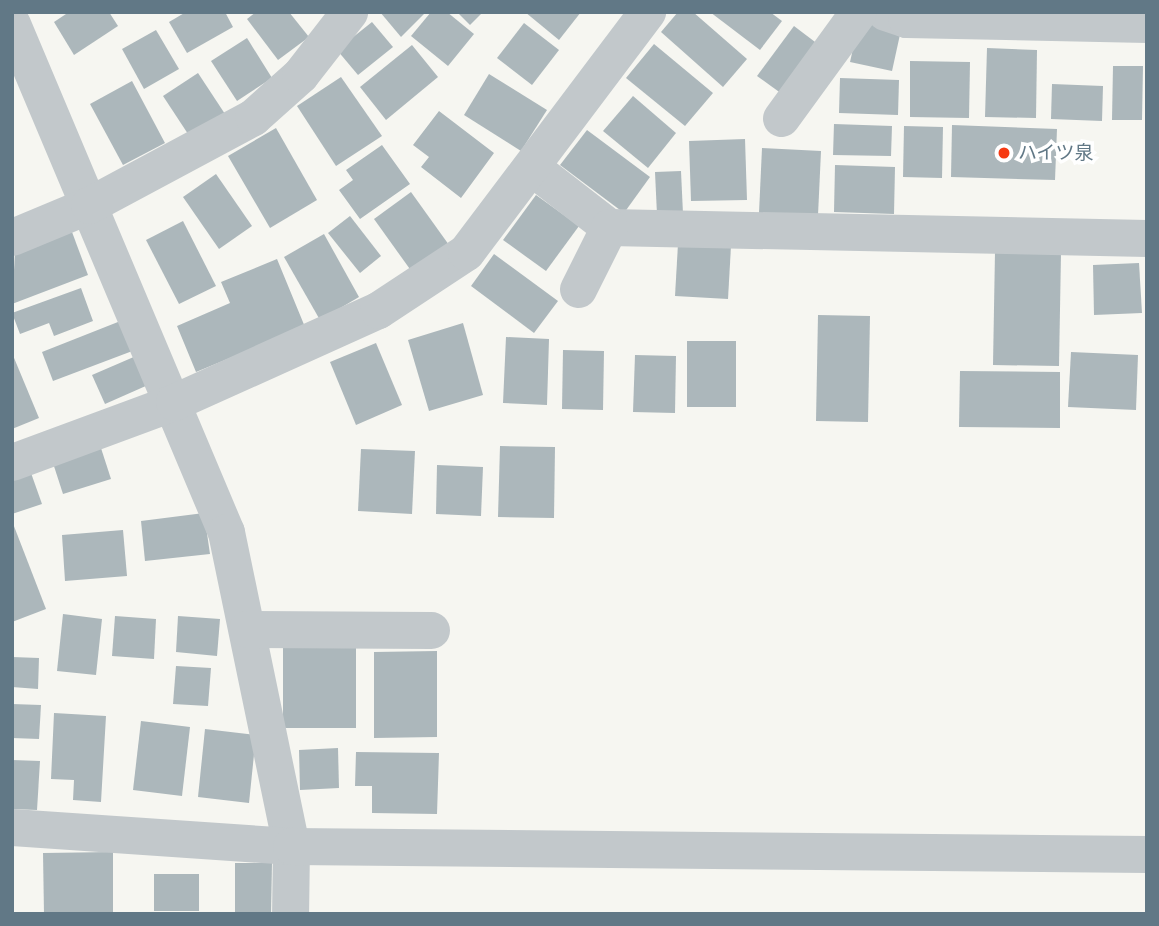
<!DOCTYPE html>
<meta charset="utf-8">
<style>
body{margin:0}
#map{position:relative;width:1159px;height:926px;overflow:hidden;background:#f6f6f1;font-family:"DM Sans","Noto Sans JP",sans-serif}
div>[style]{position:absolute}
.building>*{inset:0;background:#acb7bb}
.minor>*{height:37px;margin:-18.5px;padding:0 18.5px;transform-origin:18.5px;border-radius:18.5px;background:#c2c8cb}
.dots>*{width:19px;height:19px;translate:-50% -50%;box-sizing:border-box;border:4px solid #fff;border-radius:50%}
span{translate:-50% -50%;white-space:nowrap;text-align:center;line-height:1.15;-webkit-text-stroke:7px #fff;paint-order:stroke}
.poi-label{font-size:19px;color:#617886}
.left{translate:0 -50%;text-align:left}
.frame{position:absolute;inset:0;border:14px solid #617886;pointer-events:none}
</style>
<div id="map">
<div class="building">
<i style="clip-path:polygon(69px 12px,109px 12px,118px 26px,74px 55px,54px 22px)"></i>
<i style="clip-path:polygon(186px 12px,225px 12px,233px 27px,187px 53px,169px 22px)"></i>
<i style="clip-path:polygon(256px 12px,289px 12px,309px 37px,278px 60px,247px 19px)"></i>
<i style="clip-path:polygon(380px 12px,426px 12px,401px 37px)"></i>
<i style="clip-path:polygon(431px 12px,447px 12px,474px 34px,448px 66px,411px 36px)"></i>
<i style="clip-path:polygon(457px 12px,483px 12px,470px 25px)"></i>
<i style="clip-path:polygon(525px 12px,581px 12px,559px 40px)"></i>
<i style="clip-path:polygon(678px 12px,693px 12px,747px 59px,723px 87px,661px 32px)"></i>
<i style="clip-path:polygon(710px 12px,770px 12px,782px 21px,760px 50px)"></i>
<i style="clip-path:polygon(372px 22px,393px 47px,358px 75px,337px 50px)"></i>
<i style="clip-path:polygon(859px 22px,901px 30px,892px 71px,850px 62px)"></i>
<i style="clip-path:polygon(524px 23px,559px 50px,532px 85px,497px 58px)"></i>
<i style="clip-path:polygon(794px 26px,819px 45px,782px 94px,757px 76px)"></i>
<i style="clip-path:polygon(156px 30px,179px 69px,144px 89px,122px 49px)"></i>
<i style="clip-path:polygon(247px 38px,272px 78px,237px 101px,211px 61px)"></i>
<i style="clip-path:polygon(654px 44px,713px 93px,685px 126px,626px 78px)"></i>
<i style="clip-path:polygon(412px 45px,438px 77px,386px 120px,360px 87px)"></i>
<i style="clip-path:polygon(987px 48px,1037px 50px,1036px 118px,985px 117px)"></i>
<i style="clip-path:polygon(910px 61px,970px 62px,969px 118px,910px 117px)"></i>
<i style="clip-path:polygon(1113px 66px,1143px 66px,1142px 120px,1112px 120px)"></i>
<i style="clip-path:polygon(198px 73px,225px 114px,190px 137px,163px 96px)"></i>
<i style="clip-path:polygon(489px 74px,547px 110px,521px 151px,464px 115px)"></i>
<i style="clip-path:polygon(341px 77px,382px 136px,336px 166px,297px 106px)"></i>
<i style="clip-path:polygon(840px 78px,899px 80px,898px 115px,839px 113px)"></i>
<i style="clip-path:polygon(132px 81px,165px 143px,123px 165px,90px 104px)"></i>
<i style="clip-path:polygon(1052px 84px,1103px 86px,1102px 121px,1051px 119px)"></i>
<i style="clip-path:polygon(633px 96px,676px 133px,648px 168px,603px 131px)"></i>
<i style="clip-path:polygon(439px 111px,494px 153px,461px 198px,421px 167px,429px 157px,413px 145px)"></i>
<i style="clip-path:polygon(834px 124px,892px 126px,891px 156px,833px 155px)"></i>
<i style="clip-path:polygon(952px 125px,1057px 129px,1055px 180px,951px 177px)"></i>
<i style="clip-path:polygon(904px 126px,943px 127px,942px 178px,903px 177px)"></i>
<i style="clip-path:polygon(276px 128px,317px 200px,270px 228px,228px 156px)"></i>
<i style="clip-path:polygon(587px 130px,650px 177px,624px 213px,560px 165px)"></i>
<i style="clip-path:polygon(745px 139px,747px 200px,691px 201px,689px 141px)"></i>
<i style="clip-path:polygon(382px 145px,410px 184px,360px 219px,339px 190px,353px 180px,346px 170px)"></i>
<i style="clip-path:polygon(762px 148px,821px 151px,818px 215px,759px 213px)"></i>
<i style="clip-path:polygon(835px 165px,895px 167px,894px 214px,834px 212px)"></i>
<i style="clip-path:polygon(681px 171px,683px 214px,657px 215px,655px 172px)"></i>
<i style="clip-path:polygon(216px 174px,252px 226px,219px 249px,183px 197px)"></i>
<i style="clip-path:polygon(411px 192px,449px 245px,412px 272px,374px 219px)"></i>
<i style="clip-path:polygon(536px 195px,579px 226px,546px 271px,503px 240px)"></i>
<i style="clip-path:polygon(350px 216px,381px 256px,360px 273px,328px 233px)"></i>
<i style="clip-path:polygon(183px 221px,216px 286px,179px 304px,146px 240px)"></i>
<i style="clip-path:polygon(72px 232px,88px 275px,12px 304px,15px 253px)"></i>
<i style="clip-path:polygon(324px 234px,359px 297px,320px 320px,284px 257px)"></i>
<i style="clip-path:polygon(678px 244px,731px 246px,728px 299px,675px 296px)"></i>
<i style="clip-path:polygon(995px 252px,1061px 253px,1059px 366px,993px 365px)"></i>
<i style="clip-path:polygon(494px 254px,558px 301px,534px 333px,471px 286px)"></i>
<i style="clip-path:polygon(277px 259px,305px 327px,196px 372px,177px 326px,230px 303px,221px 282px)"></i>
<i style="clip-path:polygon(1139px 263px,1142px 313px,1094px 315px,1093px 265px)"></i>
<i style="clip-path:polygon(81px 288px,93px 321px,54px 336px,49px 323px,20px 334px,12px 313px)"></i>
<i style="clip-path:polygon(818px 315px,870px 316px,868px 422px,816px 421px)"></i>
<i style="clip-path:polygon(123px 320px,135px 350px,53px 381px,42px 352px)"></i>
<i style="clip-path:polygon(463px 323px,483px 395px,429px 411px,408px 340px)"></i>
<i style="clip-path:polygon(506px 337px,549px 339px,547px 405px,503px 403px)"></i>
<i style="clip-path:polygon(687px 341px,736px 341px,736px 407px,687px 407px)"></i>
<i style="clip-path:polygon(376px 343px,402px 405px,356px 425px,330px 362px)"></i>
<i style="clip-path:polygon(563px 350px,604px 351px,603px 410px,562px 409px)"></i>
<i style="clip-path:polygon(1071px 352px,1138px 355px,1136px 410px,1068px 407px)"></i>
<i style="clip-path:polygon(12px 353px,39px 418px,12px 429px)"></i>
<i style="clip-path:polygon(635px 355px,676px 356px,675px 413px,633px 412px)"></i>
<i style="clip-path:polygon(136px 356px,148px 385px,105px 404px,92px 375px)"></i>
<i style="clip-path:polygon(960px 371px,1060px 372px,1060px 428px,959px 427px)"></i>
<i style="clip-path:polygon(100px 445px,111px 479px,63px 494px,52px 460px)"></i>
<i style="clip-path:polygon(500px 446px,555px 447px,554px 518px,498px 517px)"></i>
<i style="clip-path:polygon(361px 449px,415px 451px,412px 514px,358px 511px)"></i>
<i style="clip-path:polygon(437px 465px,483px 467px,481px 516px,436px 514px)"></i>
<i style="clip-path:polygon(31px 473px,42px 504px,12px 514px,12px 479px)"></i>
<i style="clip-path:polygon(204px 513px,210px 554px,145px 561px,141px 521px)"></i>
<i style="clip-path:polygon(12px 521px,46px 609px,12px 622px)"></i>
<i style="clip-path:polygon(123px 530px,127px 576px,65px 581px,62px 535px)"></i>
<i style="clip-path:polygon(63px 614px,102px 619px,96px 675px,57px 671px)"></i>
<i style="clip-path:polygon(115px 616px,156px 619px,154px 659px,112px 656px)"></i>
<i style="clip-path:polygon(178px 616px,220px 619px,217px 656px,176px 652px)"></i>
<i style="clip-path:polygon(283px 646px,356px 646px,356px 728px,283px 728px)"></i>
<i style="clip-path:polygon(437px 651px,437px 737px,374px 738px,374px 652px)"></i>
<i style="clip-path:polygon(12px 657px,39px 658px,38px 689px,12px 687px)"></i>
<i style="clip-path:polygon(176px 666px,211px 668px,208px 706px,173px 704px)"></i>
<i style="clip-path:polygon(12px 704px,41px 705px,39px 739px,12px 738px)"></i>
<i style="clip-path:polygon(54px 713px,106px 716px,101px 802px,73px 800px,74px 780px,51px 779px)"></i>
<i style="clip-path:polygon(141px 721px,190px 727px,182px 796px,133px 790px)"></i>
<i style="clip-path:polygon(205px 729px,256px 735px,249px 803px,198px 797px)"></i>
<i style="clip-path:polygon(338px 748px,339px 788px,300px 790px,299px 750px)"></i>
<i style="clip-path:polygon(356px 752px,439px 753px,437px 814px,372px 813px,372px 786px,355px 786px)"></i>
<i style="clip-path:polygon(12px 760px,40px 761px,37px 810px,12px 809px)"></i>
<i style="clip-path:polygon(113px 852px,113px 914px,44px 914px,43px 853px)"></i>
<i style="clip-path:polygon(235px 863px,272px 863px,271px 914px,235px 914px)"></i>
<i style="clip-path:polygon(154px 874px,199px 874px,199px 911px,154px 911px)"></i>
</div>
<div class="minor">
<i style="left:885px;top:12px;width:22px;rotate:18deg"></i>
<i style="left:906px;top:19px;width:241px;rotate:1.2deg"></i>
<i style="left:12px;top:24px;width:551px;rotate:67.16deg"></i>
<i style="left:226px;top:532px;width:321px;rotate:78.3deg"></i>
<i style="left:291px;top:846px;width:68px;rotate:90.8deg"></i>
<i style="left:781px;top:118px;width:131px;rotate:-54deg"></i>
<i style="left:534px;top:169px;width:95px;rotate:37.7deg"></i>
<i style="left:609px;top:227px;width:538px;rotate:1.17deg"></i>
<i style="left:12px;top:237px;width:83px;rotate:-22.6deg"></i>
<i style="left:89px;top:205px;width:186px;rotate:-28.2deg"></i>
<i style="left:253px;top:117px;width:63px;rotate:-41.8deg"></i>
<i style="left:300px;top:75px;width:80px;rotate:-52.1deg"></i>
<i style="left:578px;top:289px;width:69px;rotate:-63.4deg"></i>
<i style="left:12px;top:462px;width:173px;rotate:-20.3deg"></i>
<i style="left:174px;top:402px;width:224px;rotate:-24.3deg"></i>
<i style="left:378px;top:310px;width:105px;rotate:-33.4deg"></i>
<i style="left:466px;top:252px;width:301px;rotate:-53deg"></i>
<i style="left:247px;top:629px;width:184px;rotate:0.3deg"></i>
<i style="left:12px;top:827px;width:280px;rotate:3.9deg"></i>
<i style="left:291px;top:846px;width:856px;rotate:0.54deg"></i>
</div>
<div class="dots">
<i style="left:1004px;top:153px;background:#f63911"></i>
</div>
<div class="poi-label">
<span class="left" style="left:1018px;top:153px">ハイツ泉</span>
</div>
<div class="frame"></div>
</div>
